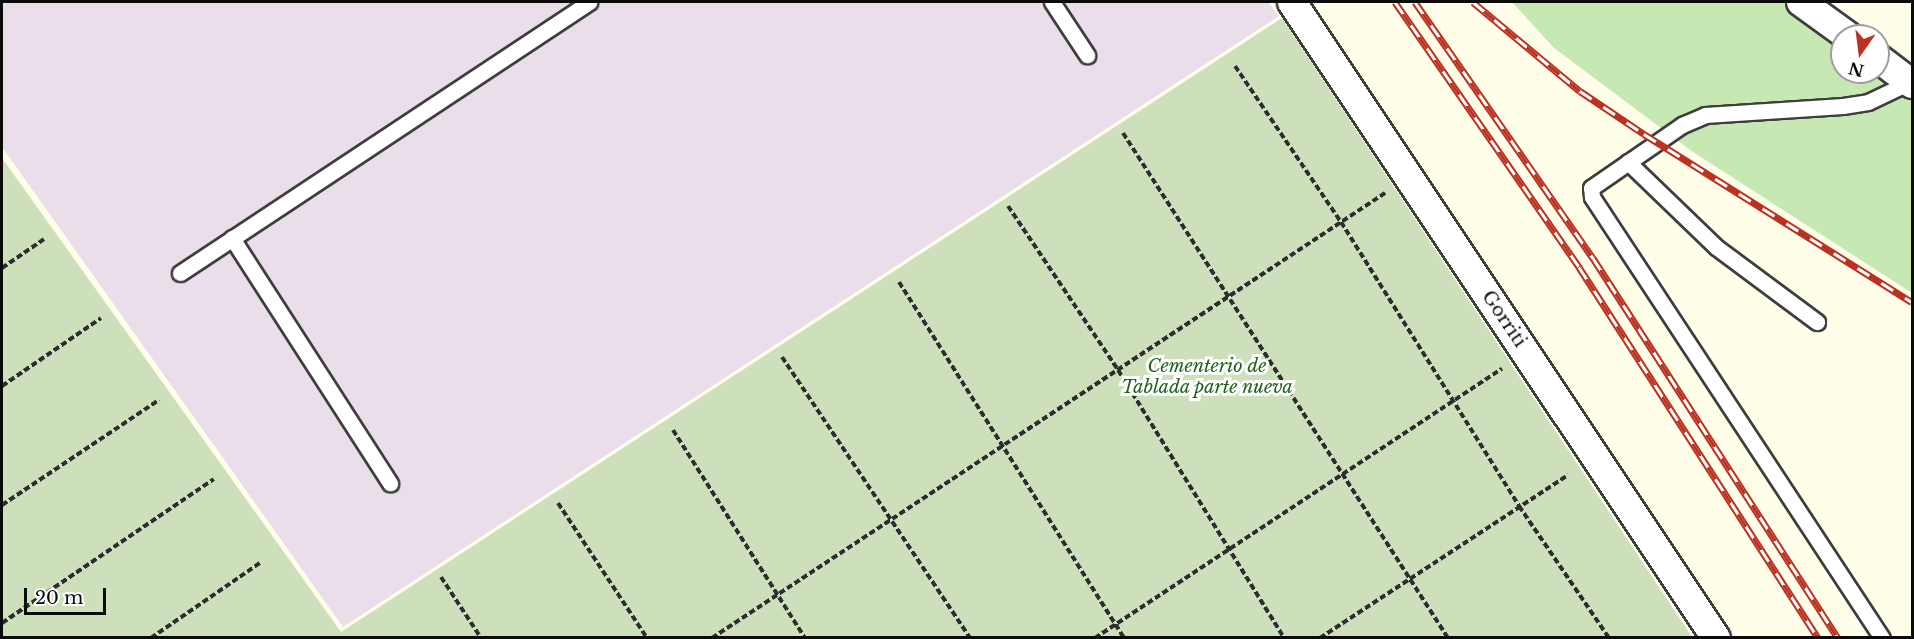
<!DOCTYPE html>
<style>
body{margin:0}
#map{position:relative;width:1914px;height:639px;overflow:hidden;background:#fffee9;font-family:"Libre Baskerville",serif}
div>[style]{position:absolute}
.industrial>*{inset:0;background:#eadeea}
.green>*{inset:0;background:#c6e9b3}
.cemetery>*{inset:0;background:#cee0bb}
.path>*{height:4px;margin-top:-2px;transform-origin:0;background:repeating-linear-gradient(90deg,#2d2d2d 0 6px,transparent 0 9px)}
.roads{filter:drop-shadow(2px 0 #3e3e3e) drop-shadow(-2px 0 #3e3e3e) drop-shadow(0 2px #3e3e3e) drop-shadow(0 -2px #3e3e3e)}
.lane>*{height:15px;margin:-7.5px;padding:0 7.5px;transform-origin:7.5px;border-radius:7.5px;background:#fff}
.street>*{height:28px;margin:-14px;padding:0 14px;transform-origin:14px;border-radius:14px;background:#fff}
.rail>*{height:7px;margin-top:-3.5px;transform-origin:0;background:repeating-linear-gradient(90deg,#fff 0 14px,#bc3222 0 28px);box-sizing:border-box;border-block:2px solid #bc3222}
span{translate:-50% -50%;white-space:nowrap;text-align:center;line-height:1.15;-webkit-text-stroke:6px #fff;paint-order:stroke}
.street-label{font-size:18px;color:#0b0b0b}
.park-label{font-size:18px;color:#1f621b;font-style:italic}
.frame{position:absolute;inset:0;border:3px solid #0b0b0b;pointer-events:none}
.north{position:absolute;left:1830px;top:24px;width:60px;height:60px;box-sizing:border-box;background:#fff;border:2px solid #9d9d9d;border-radius:50%;rotate:194deg;font-size:16px;font-weight:700;line-height:24px;text-align:center;color:#0b0b0b}
.north::after{content:'';display:block;margin:auto;width:21px;height:27px;background:#bc3222;clip-path:polygon(50% 0,100% 100%,50% 72%,0 100%)}
.scale{position:absolute;left:24px;top:588px;width:82px;height:27px;box-sizing:border-box;border:3px solid #0b0b0b;border-top:0;padding-left:8px;font-size:18px;line-height:21px;white-space:nowrap;color:#0b0b0b;-webkit-text-stroke:4px #fff;paint-order:stroke}
</style>
<div id="map">
<div class="industrial">
<i style="clip-path:polygon(2px 2px,1268px 2px,1279px 16px,343px 627px,2px 147px)"></i>
</div>
<div class="green">
<i style="clip-path:polygon(1512px 2px,1789px 2px,1842px 42px,1842px 72px,1878px 72px,1912px 95px,1912px 293px,1693px 152px,1554px 48px)"></i>
</div>
<div class="cemetery">
<i style="clip-path:polygon(1282px 18px,1692px 637px,2px 637px,2px 158px,341px 632px)"></i>
</div>
<div class="path">
<i style="left:1235px;top:66px;width:189px;rotate:55.8deg"></i>
<i style="left:1341px;top:222px;width:335px;rotate:57.9deg"></i>
<i style="left:1519px;top:506px;width:160px;rotate:55.7deg"></i>
<i style="left:1123px;top:133px;width:601px;rotate:57.24deg"></i>
<i style="left:1008px;top:206px;width:197px;rotate:56.1deg"></i>
<i style="left:1118px;top:370px;width:315px;rotate:58.2deg"></i>
<i style="left:2px;top:268px;width:51px;rotate:-34.6deg"></i>
<i style="left:899px;top:282px;width:421px;rotate:57.7deg"></i>
<i style="left:782px;top:357px;width:338px;rotate:56.2deg"></i>
<i style="left:2px;top:386px;width:120px;rotate:-34.5deg"></i>
<i style="left:673px;top:430px;width:246px;rotate:57.6deg"></i>
<i style="left:558px;top:503px;width:162px;rotate:56.6deg"></i>
<i style="left:2px;top:505px;width:189px;rotate:-33.8deg"></i>
<i style="left:441px;top:577px;width:73px;rotate:56.7deg"></i>
<i style="left:2px;top:623px;width:256px;rotate:-34.2deg"></i>
<i style="left:151px;top:638px;width:134px;rotate:-34.6deg"></i>
<i style="left:712px;top:638px;width:807px;rotate:-33.47deg"></i>
<i style="left:1095px;top:638px;width:488px;rotate:-33.5deg"></i>
<i style="left:1320px;top:638px;width:297px;rotate:-33.3deg"></i>
</div>
<div class="roads">
<div class="lane">
<i style="left:1052px;top:2px;width:64px;rotate:56.6deg"></i>
<i style="left:1628px;top:162px;width:122px;rotate:44deg"></i>
<i style="left:1716px;top:247px;width:126px;rotate:36.6deg"></i>
<i style="left:232px;top:238px;width:292px;rotate:57.2deg"></i>
<i style="left:180px;top:273px;width:491px;rotate:-33.5deg"></i>
<i style="left:1882px;top:638px;width:528px;rotate:-123.33deg"></i>
<i style="left:1592px;top:197px;width:9px;rotate:-96deg"></i>
<i style="left:1591px;top:188px;width:111px;rotate:-34.7deg"></i>
<i style="left:1682px;top:125px;width:25px;rotate:-23deg"></i>
<i style="left:1705px;top:115px;width:138px;rotate:-3.7deg"></i>
<i style="left:1843px;top:106px;width:25px;rotate:-9deg"></i>
<i style="left:1868px;top:102px;width:47px;rotate:-25.5deg"></i>
</div>
<div class="street">
<i style="left:1292px;top:2px;width:764px;rotate:56.31deg"></i>
<i style="left:1801px;top:2px;width:58px;rotate:35.9deg"></i>
<i style="left:1878px;top:58px;width:43px;rotate:37.4deg"></i>
</div>
</div>
<div class="rail">
<i style="left:1395px;top:2px;width:323px;rotate:55.2deg"></i>
<i style="left:1579px;top:267px;width:441px;rotate:57.2deg"></i>
<i style="left:1415px;top:2px;width:312px;rotate:55.2deg"></i>
<i style="left:1593px;top:258px;width:452px;rotate:57.2deg"></i>
<i style="left:1473px;top:2px;width:139px;rotate:39.8deg"></i>
<i style="left:1580px;top:91px;width:77px;rotate:33.9deg"></i>
<i style="left:1644px;top:134px;width:316px;rotate:32.1deg"></i>
</div>
<div class="street-label">
<span style="left:1504px;top:319px;rotate:56deg">Gorriti</span>
</div>
<div class="park-label">
<span style="left:1207px;top:377px">Cementerio de<br>Tablada parte nueva</span>
</div>
<div class="frame"></div>
<div class="north">N</div>
<div class="scale">20 m</div>
</div>
